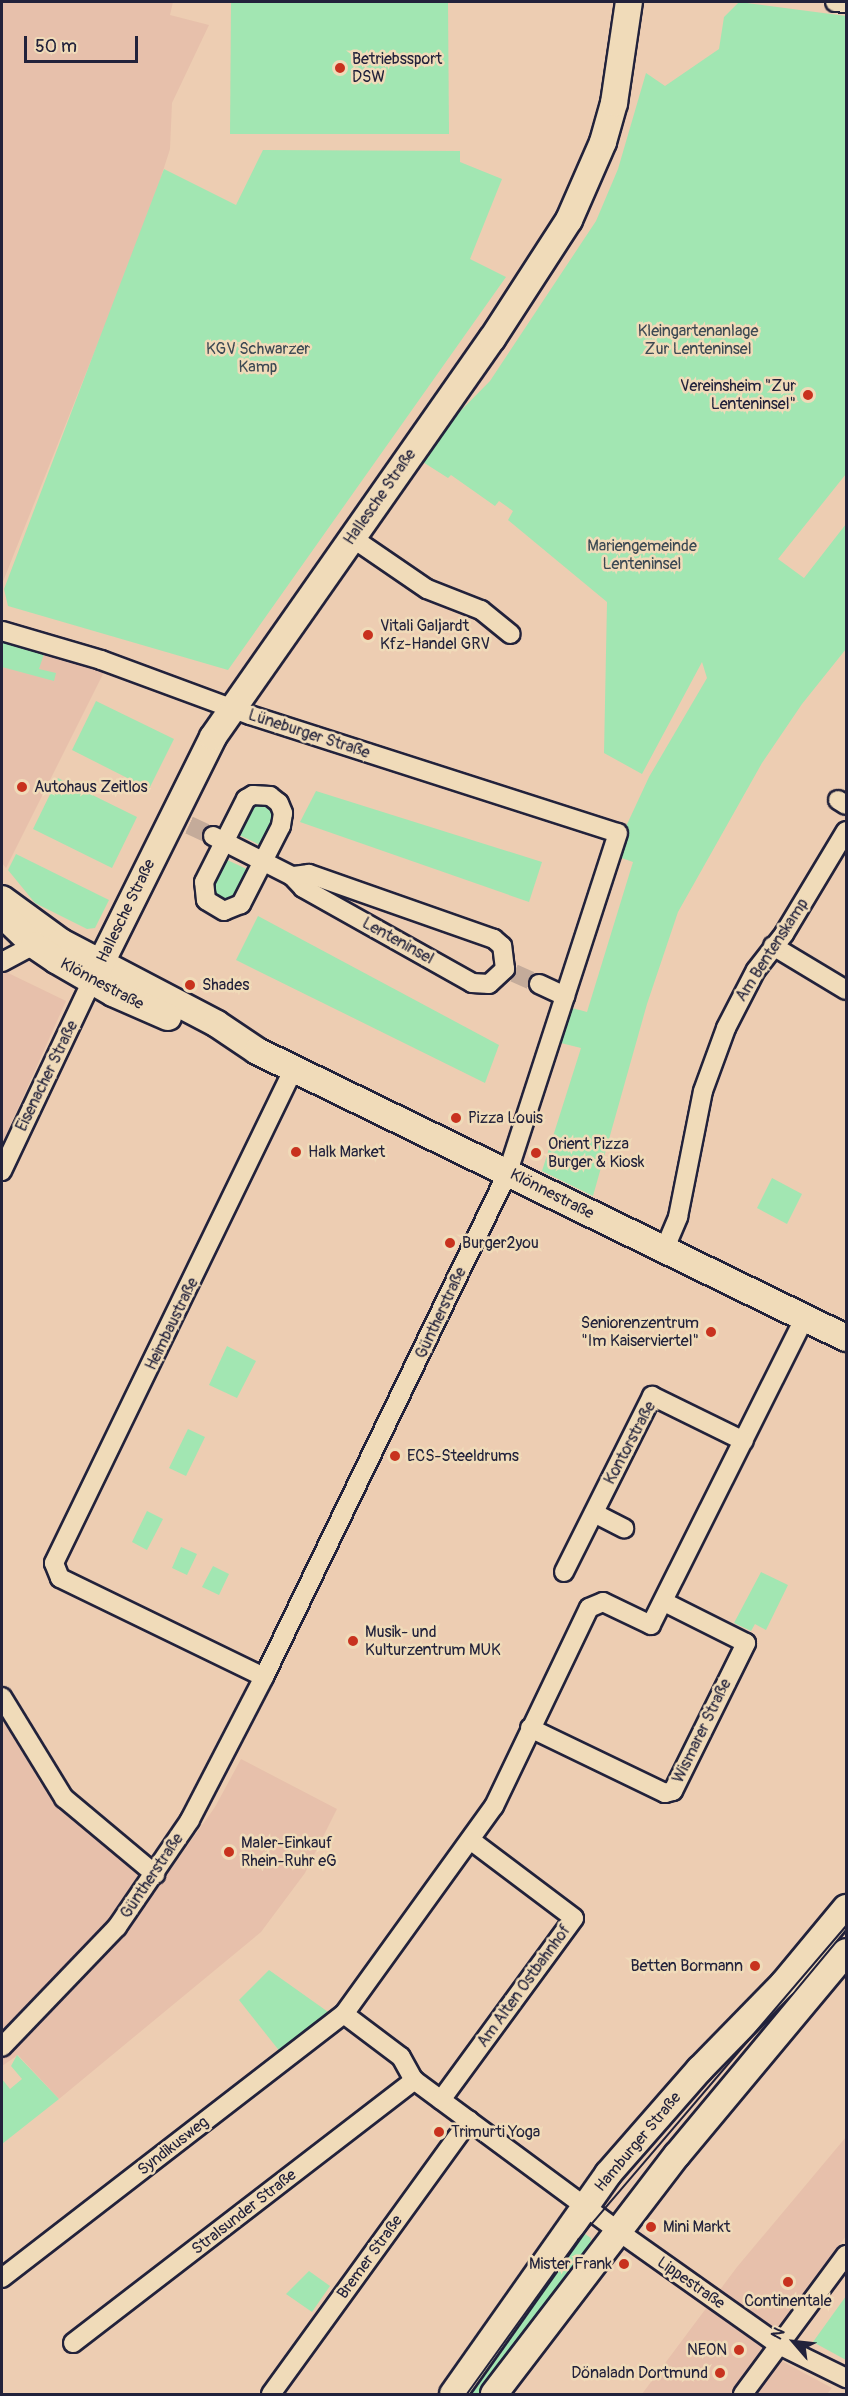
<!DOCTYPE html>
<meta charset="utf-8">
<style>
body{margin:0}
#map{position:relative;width:848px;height:2396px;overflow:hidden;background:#edcdb2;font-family:Pangolin,sans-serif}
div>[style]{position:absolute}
.built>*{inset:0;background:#e7c0ab}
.green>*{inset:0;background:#a2e6b2}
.minor-tunnel>*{height:18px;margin-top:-9px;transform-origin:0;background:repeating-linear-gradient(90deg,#c4ab9a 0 18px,transparent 0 27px)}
.roads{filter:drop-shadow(2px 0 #22223b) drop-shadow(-2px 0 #22223b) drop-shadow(0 2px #22223b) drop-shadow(0 -2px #22223b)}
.minor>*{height:18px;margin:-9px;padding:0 9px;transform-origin:9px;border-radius:9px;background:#f0dbb9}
.secondary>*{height:26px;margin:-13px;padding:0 13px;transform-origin:13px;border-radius:13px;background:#f0dbb9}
.tram>*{height:1.5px;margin:-0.75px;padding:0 0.75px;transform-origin:0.75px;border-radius:0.75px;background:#22223b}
.dots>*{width:16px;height:16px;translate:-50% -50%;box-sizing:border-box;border:3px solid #f0dbb9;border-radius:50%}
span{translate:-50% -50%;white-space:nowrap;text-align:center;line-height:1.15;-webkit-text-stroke:5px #f0dbb9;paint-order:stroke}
.poi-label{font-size:16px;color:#22223b}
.left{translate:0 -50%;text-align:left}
.right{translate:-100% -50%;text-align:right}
.park-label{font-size:16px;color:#3c4953}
.street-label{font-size:16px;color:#22223b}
.frame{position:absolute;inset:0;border:3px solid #22223b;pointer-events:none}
.north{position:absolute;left:764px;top:2312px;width:60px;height:60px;-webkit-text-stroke:4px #f0dbb9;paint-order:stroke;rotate:298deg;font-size:16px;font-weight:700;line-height:24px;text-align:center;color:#22223b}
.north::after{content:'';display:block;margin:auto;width:21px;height:27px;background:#22223b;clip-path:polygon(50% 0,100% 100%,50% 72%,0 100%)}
.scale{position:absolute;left:24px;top:36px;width:114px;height:27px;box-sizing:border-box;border:3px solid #22223b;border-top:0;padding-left:8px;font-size:18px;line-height:21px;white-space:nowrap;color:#22223b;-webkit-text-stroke:4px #f0dbb9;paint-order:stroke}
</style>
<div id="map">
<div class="built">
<i style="clip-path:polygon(2px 2px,173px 2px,170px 15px,209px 25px,172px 103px,170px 149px,149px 215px,2px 584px)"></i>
<i style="clip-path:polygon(2px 643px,104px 672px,6px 868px,2px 863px)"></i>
<i style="clip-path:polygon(2px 970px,66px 1001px,2px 1144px)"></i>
<i style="clip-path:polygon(2px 1716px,40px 1783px,155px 1891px,215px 1807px,241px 1759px,337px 1809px,305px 1873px,261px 1932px,59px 2099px,18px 2055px,2px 2066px)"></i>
<i style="clip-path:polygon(846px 2137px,846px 2236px,761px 2350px,832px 2388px,827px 2394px,642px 2394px,737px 2267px)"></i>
</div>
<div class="green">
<i style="clip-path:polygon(231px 2px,448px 2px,449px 134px,230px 134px)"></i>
<i style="clip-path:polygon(739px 2px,846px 16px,846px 474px,778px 559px,804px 578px,846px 524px,846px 649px,802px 704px,762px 763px,678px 912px,647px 1004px,593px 1196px,542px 1171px,581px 1048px,561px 1043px,572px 1008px,587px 1012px,633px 862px,616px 856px,622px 835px,649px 777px,707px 678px,702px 662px,642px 774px,604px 753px,607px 602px,508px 520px,513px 511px,499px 501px,495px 506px,451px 475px,448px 478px,415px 457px,490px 381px,596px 221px,618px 169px,646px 73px,665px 86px,719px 49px,724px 17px)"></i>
<i style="clip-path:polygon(263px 150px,460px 151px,460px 162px,502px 179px,470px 259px,506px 277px,228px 670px,8px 606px,4px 589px,164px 169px,236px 205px)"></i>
<i style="clip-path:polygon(2px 642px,44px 654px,39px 669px,56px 673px,54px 681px,2px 667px)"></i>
<i style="clip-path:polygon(96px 701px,174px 739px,149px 789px,72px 750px)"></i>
<i style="clip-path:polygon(58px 778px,137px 817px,112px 868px,33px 829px)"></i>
<i style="clip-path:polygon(316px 791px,542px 862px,529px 902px,300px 822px)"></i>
<i style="clip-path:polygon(266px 800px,279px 814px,262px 846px,235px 833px,246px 806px)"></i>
<i style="clip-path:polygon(16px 854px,109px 900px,95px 928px,87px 929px,35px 903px,8px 870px)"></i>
<i style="clip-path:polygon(223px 858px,251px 871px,234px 903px,216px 901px,209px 881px)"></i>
<i style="clip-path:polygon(258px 916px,499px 1045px,485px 1083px,236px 960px)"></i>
<i style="clip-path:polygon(772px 1178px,802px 1194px,787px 1224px,757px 1208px)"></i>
<i style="clip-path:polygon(227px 1346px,256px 1361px,237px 1398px,209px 1385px)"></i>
<i style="clip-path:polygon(188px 1429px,205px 1437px,186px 1476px,169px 1468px)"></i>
<i style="clip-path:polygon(147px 1511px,163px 1519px,147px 1550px,132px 1542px)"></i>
<i style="clip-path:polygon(181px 1547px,197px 1554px,187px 1575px,172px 1568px)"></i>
<i style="clip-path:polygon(213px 1566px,229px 1574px,219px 1595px,202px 1587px)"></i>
<i style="clip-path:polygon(761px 1572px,788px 1585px,766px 1630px,755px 1624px,751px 1631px,734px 1623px)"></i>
<i style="clip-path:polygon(269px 1970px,331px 2014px,281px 2053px,239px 2000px)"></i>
<i style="clip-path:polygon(17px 2055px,59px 2099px,2px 2144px,2px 2079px,10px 2089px,22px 2079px,11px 2066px)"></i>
<i style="clip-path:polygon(582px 2232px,591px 2238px,590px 2247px,485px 2394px,459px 2394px)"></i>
<i style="clip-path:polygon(309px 2271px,330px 2286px,312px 2312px,286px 2294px)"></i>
<i style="clip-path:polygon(846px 2296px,846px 2360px,813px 2342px)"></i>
</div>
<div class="minor-tunnel">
<i style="left:189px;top:825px;width:26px;rotate:25deg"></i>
<i style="left:514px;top:973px;width:27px;rotate:24deg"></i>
</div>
<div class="roads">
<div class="minor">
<i style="left:835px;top:2px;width:11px;rotate:5deg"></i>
<i style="left:351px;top:537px;width:92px;rotate:34.4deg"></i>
<i style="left:427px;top:589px;width:58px;rotate:21.3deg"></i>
<i style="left:481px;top:610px;width:38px;rotate:39deg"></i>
<i style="left:2px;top:631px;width:103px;rotate:16.3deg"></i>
<i style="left:101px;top:660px;width:159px;rotate:20.3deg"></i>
<i style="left:250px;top:715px;width:386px;rotate:17.8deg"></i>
<i style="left:618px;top:833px;width:356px;rotate:108deg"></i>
<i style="left:508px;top:1172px;width:561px;rotate:115.79deg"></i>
<i style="left:264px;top:1677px;width:161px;rotate:117.4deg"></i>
<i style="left:190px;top:1820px;width:130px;rotate:124.3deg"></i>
<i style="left:117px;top:1927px;width:166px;rotate:133.8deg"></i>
<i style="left:253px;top:795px;width:17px;rotate:3deg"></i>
<i style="left:270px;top:796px;width:11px;rotate:38deg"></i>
<i style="left:279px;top:803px;width:11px;rotate:68deg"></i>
<i style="left:283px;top:813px;width:13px;rotate:99deg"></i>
<i style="left:281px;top:826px;width:88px;rotate:117.1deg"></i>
<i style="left:241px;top:904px;width:18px;rotate:158deg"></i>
<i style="left:224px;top:911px;width:21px;rotate:-149deg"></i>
<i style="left:206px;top:900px;width:18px;rotate:-96deg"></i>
<i style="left:204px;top:882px;width:93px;rotate:-63.2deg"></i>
<i style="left:246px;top:799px;width:8px;rotate:-30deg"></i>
<i style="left:838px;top:800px;width:9px;rotate:32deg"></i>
<i style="left:213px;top:836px;width:89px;rotate:26.9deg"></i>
<i style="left:292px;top:876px;width:16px;rotate:47deg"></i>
<i style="left:303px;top:888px;width:194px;rotate:29.3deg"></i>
<i style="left:472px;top:983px;width:17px;rotate:3deg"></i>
<i style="left:489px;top:984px;width:22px;rotate:-43deg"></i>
<i style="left:505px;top:969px;width:23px;rotate:-97deg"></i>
<i style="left:502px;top:946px;width:11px;rotate:-139deg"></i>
<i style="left:494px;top:939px;width:196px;rotate:-160.6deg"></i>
<i style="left:309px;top:874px;width:17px;rotate:173deg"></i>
<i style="left:773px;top:946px;width:85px;rotate:31.1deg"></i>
<i style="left:2px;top:962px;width:36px;rotate:-28deg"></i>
<i style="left:539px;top:984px;width:29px;rotate:25deg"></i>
<i style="left:2px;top:1171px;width:210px;rotate:-64.7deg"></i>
<i style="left:665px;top:1248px;width:34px;rotate:-67deg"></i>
<i style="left:678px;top:1217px;width:128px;rotate:-78.8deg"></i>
<i style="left:703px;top:1091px;width:67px;rotate:-69.9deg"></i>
<i style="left:726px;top:1028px;width:65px;rotate:-62.7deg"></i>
<i style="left:756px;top:970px;width:46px;rotate:-52.1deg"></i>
<i style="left:784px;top:934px;width:120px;rotate:-59deg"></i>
<i style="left:804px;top:1319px;width:342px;rotate:116.6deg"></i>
<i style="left:651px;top:1625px;width:53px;rotate:-154.4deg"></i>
<i style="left:603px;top:1602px;width:15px;rotate:157deg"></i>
<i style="left:589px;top:1608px;width:220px;rotate:115.6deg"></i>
<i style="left:494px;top:1806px;width:256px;rotate:125.8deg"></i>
<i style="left:344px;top:2014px;width:71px;rotate:37deg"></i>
<i style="left:401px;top:2057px;width:26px;rotate:61deg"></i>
<i style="left:414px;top:2080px;width:254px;rotate:36.5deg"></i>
<i style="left:618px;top:2231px;width:197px;rotate:35.3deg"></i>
<i style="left:779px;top:2345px;width:75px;rotate:26.2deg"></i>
<i style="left:594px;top:1513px;width:34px;rotate:27deg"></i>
<i style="left:564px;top:1572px;width:197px;rotate:-63.4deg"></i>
<i style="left:652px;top:1396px;width:102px;rotate:26.1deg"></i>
<i style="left:264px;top:1677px;width:227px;rotate:-154.1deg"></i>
<i style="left:60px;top:1578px;width:16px;rotate:-112deg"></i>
<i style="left:54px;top:1563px;width:550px;rotate:-64.13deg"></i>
<i style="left:2px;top:1697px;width:119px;rotate:58.5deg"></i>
<i style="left:64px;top:1798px;width:119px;rotate:39.9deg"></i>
<i style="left:530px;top:1728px;width:150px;rotate:25.7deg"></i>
<i style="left:665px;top:1793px;width:8px;rotate:-14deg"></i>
<i style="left:673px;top:1791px;width:165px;rotate:-63.7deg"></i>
<i style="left:746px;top:1643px;width:92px;rotate:-153.4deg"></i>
<i style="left:441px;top:2100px;width:225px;rotate:-53.8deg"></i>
<i style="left:574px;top:1918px;width:128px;rotate:-143deg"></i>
<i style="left:2px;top:2278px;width:432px;rotate:-37.7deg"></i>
<i style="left:73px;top:2343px;width:431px;rotate:-37.6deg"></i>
<i style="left:271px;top:2394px;width:338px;rotate:-54.1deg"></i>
<i style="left:743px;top:2394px;width:173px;rotate:-53.5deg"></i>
</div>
<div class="secondary">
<i style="left:2px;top:899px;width:73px;rotate:36.1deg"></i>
<i style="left:61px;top:942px;width:176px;rotate:27.7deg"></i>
<i style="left:217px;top:1024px;width:48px;rotate:34deg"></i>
<i style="left:257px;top:1051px;width:655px;rotate:25.98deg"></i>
<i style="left:8px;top:920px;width:36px;rotate:44deg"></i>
<i style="left:34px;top:945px;width:27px;rotate:34deg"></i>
<i style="left:56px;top:960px;width:66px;rotate:30.1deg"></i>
<i style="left:113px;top:993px;width:60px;rotate:23.6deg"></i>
<i style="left:92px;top:981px;width:272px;rotate:-63.6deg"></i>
<i style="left:213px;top:737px;width:486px;rotate:-55deg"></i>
<i style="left:492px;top:339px;width:142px;rotate:-57.1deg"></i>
<i style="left:569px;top:220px;width:85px;rotate:-66.4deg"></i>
<i style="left:603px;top:142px;width:41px;rotate:-74.2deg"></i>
<i style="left:614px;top:103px;width:102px;rotate:-81.6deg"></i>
<i style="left:453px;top:2394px;width:269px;rotate:-54.8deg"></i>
<i style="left:608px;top:2174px;width:140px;rotate:-48.8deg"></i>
<i style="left:700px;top:2069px;width:119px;rotate:-45.7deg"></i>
<i style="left:783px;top:1984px;width:99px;rotate:-50.3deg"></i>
<i style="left:494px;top:2394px;width:301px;rotate:-52.6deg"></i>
<i style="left:677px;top:2155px;width:264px;rotate:-50.2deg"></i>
</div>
</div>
<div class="tram">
<i style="left:467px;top:2394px;width:190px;rotate:-54.2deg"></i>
<i style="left:578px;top:2240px;width:413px;rotate:-49.5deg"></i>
</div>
<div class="dots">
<i style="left:340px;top:68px;background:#c8321e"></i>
<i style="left:808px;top:395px;background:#c8321e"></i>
<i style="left:368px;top:635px;background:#c8321e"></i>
<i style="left:22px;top:787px;background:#c8321e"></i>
<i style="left:190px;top:985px;background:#c8321e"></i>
<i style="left:456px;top:1118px;background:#c8321e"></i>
<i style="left:296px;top:1152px;background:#c8321e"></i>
<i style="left:536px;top:1153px;background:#c8321e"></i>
<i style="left:450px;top:1243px;background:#c8321e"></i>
<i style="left:711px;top:1332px;background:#c8321e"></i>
<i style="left:395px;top:1456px;background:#c8321e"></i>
<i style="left:353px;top:1641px;background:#c8321e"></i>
<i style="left:229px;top:1852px;background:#c8321e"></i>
<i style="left:755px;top:1966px;background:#c8321e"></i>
<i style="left:439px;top:2132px;background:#c8321e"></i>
<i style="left:651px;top:2227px;background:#c8321e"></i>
<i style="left:624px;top:2264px;background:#c8321e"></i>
<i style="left:788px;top:2282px;background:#c8321e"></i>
<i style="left:739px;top:2350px;background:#c8321e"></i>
<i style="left:720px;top:2373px;background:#c8321e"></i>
</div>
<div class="poi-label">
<span class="left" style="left:352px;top:68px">Betriebssport<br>DSW</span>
<span class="right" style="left:796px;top:395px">Vereinsheim "Zur<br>Lenteninsel"</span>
<span class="left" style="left:380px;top:635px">Vitali Galjardt<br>Kfz-Handel GRV</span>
<span class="left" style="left:34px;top:787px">Autohaus Zeitlos</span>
<span class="left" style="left:202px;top:985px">Shades</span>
<span class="left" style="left:468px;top:1118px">Pizza Louis</span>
<span class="left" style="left:548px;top:1153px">Orient Pizza<br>Burger &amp; Kiosk</span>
<span class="left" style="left:308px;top:1152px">Halk Market</span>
<span class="left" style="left:462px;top:1243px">Burger2you</span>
<span class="right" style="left:699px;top:1332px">Seniorenzentrum<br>"Im Kaiserviertel"</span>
<span class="left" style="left:407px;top:1456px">ECS-Steeldrums</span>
<span class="left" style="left:365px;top:1641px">Musik- und<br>Kulturzentrum MUK</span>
<span class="left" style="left:241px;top:1852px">Maler-Einkauf<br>Rhein-Ruhr eG</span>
<span class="right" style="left:743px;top:1966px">Betten Bormann</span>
<span class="left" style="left:451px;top:2132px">Trimurti Yoga</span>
<span class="left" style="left:663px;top:2227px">Mini Markt</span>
<span class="right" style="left:612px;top:2264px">Mister Frank</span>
<span style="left:788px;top:2301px">Continentale</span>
<span class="right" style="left:727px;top:2350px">NEON</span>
<span class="right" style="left:708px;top:2373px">Dönaladn Dortmund</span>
</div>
<div class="park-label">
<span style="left:698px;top:340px">Kleingartenanlage<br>Zur Lenteninsel</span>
<span style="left:258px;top:358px">KGV Schwarzer<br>Kamp</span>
<span style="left:642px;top:555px">Mariengemeinde<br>Lenteninsel</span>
</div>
<div class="street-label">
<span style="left:380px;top:497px;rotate:-55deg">Hallesche Straße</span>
<span style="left:309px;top:734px;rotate:18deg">Lüneburger Straße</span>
<span style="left:126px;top:911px;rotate:-64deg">Hallesche Straße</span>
<span style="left:398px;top:941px;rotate:29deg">Lenteninsel</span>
<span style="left:772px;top:950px;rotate:-57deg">Am Bentenskamp</span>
<span style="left:102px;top:984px;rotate:28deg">Klönnestraße</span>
<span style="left:47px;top:1076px;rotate:-64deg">Eisenacher Straße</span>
<span style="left:552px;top:1194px;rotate:27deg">Klönnestraße</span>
<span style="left:441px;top:1313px;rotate:-65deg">Güntherstraße</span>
<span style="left:172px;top:1324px;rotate:-64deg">Heimbaustraße</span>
<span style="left:630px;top:1443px;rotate:-62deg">Kontorstraße</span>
<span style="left:702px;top:1731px;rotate:-64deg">Wismarer Straße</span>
<span style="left:152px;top:1876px;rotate:-56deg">Güntherstraße</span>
<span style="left:524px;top:1986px;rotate:-54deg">Am Alten Ostbahnhof</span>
<span style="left:638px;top:2142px;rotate:-50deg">Hamburger Straße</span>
<span style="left:173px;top:2146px;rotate:-38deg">Syndikusweg</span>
<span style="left:244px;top:2212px;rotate:-38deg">Stralsunder Straße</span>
<span style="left:370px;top:2257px;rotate:-54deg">Bremer Straße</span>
<span style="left:691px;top:2283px;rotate:35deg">Lippestraße</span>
</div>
<div class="frame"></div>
<div class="north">N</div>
<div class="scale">50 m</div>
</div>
